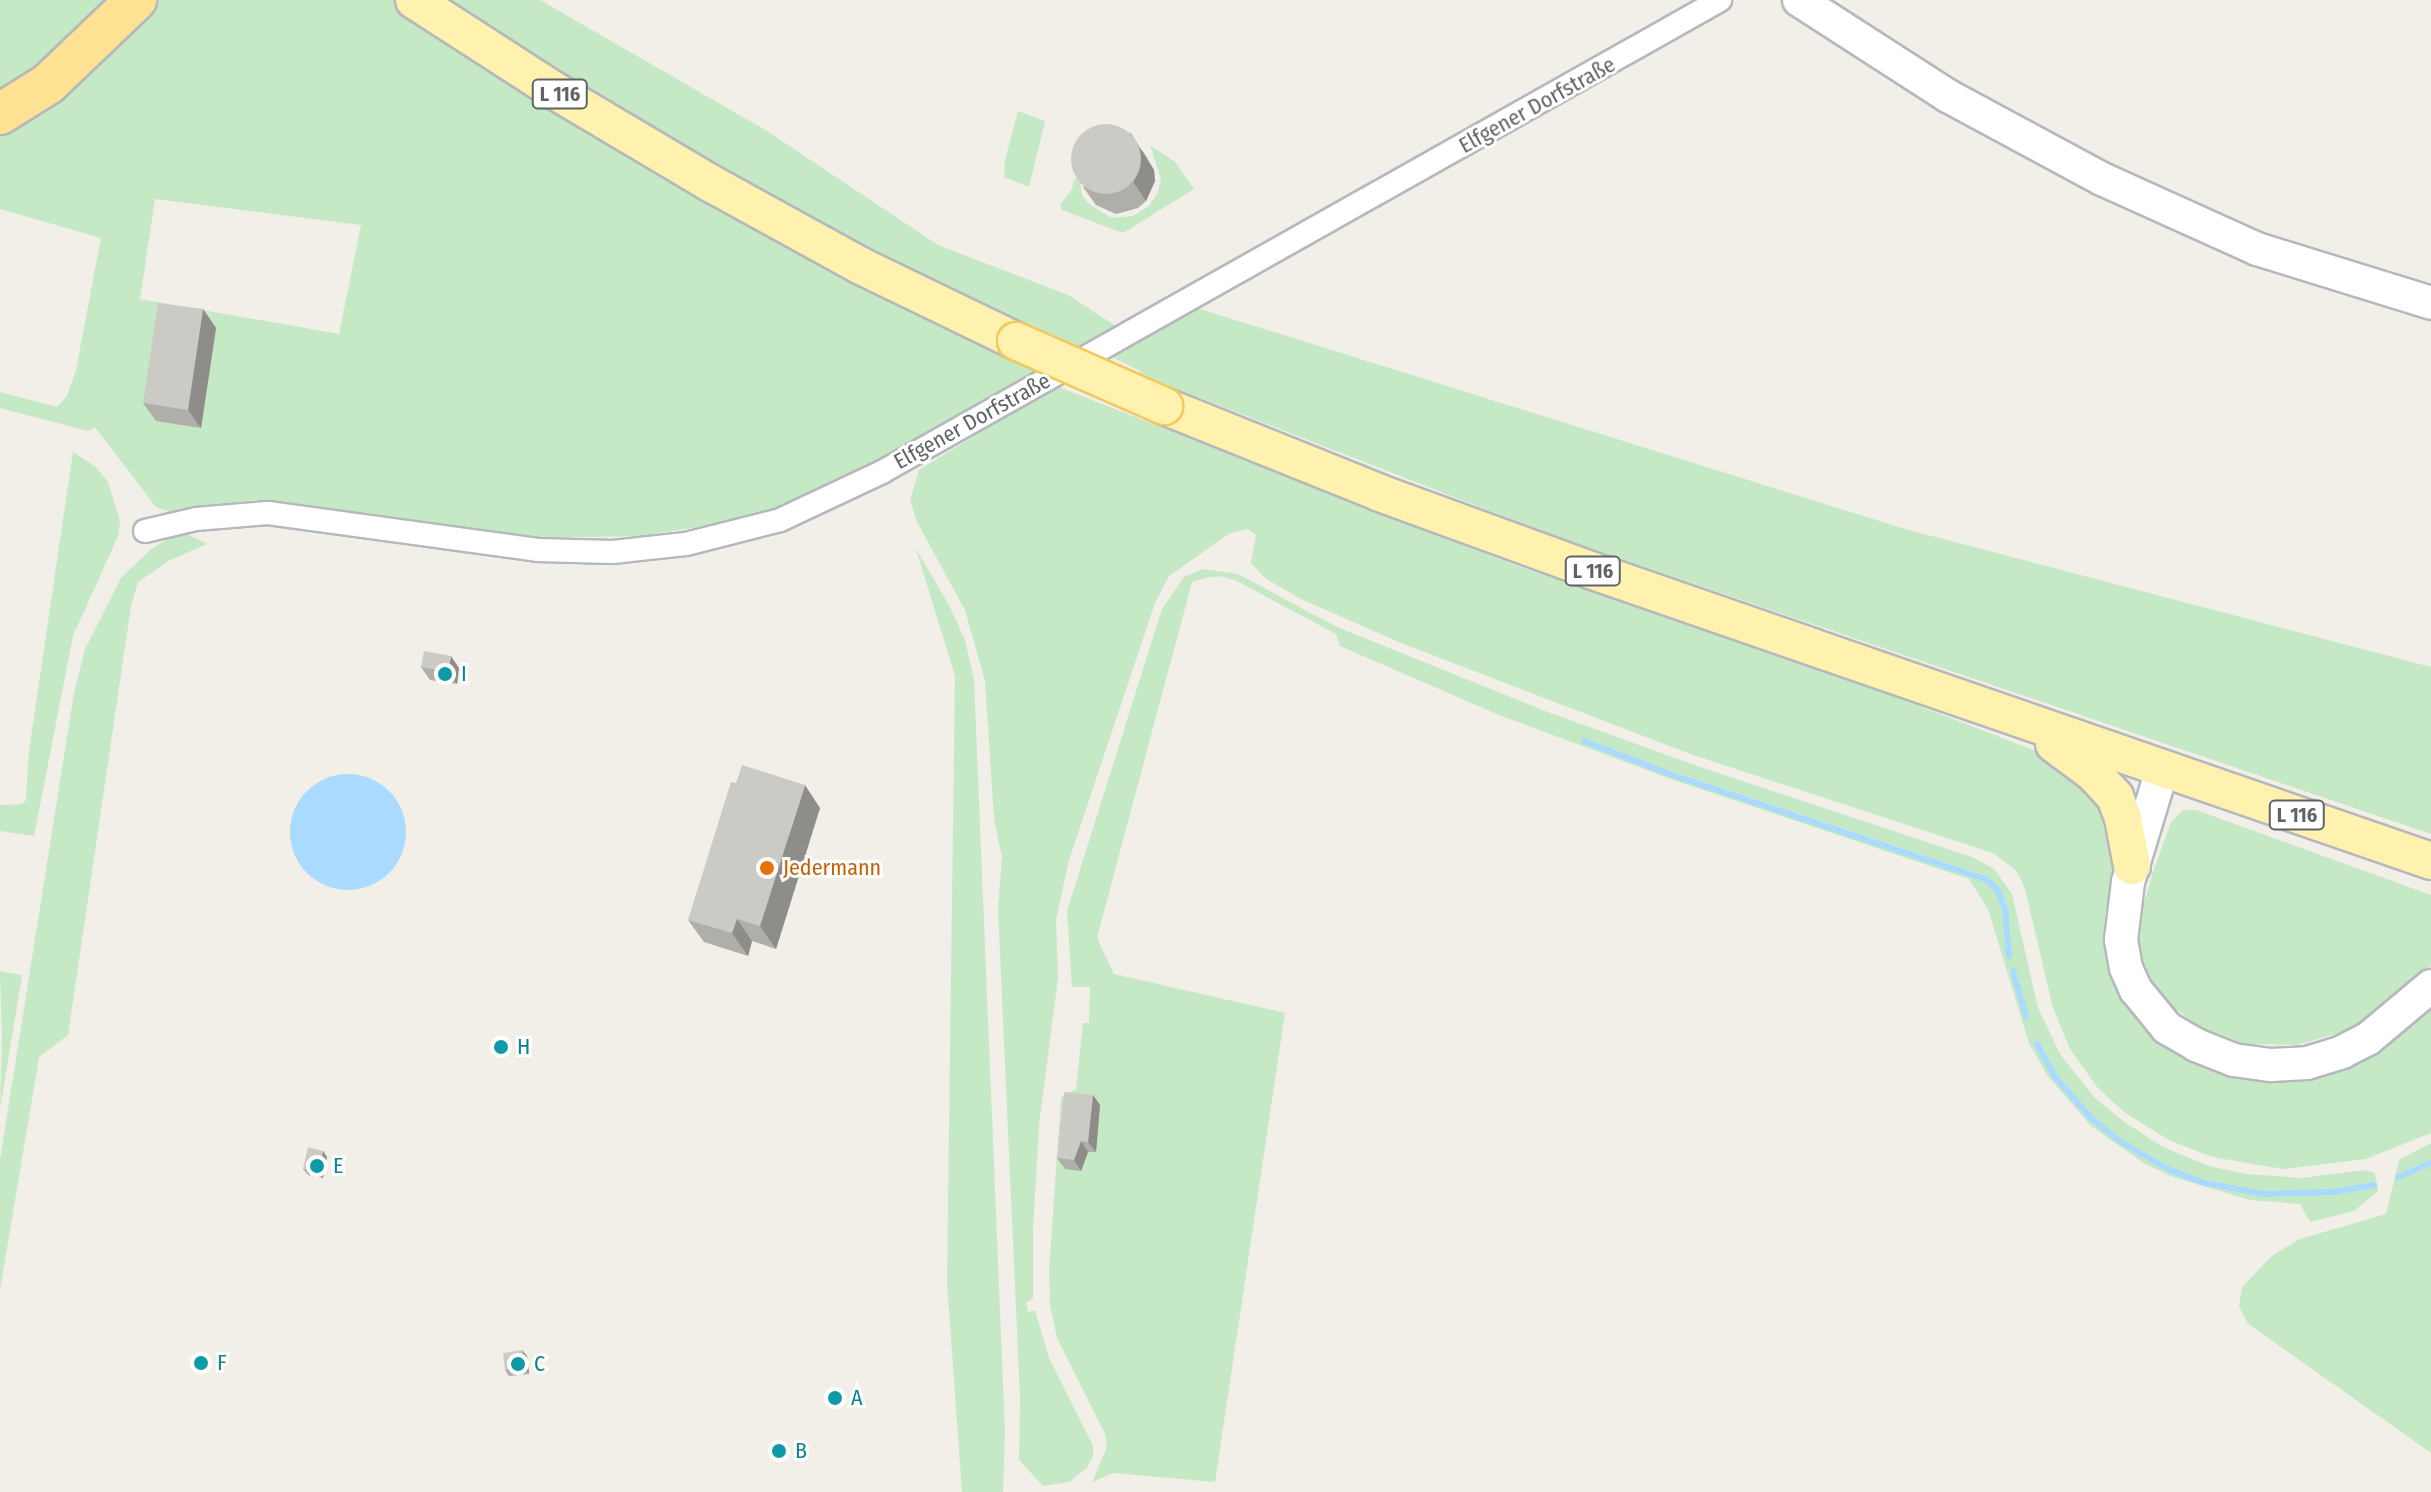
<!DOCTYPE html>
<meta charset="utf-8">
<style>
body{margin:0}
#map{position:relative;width:2431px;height:1492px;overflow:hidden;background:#f1efe8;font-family:"Fira Sans Condensed",sans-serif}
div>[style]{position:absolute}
.green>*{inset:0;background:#c5e8c5}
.water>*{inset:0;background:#aadaff}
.round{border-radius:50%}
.stream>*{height:6px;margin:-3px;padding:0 3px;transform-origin:3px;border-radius:3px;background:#aadaff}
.roads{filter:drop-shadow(2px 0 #b5b8bc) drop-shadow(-2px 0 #b5b8bc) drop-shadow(0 2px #b5b8bc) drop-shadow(0 -2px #b5b8bc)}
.street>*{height:22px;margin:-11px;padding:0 11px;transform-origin:11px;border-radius:11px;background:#fff}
.secondary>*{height:32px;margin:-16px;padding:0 16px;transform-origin:16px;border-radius:16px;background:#fff}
.primary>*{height:36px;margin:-18px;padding:0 18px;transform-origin:18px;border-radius:18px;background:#fff2af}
.highway>*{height:40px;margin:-20px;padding:0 20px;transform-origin:20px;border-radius:20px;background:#fde293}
.bridges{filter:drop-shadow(2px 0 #f2c960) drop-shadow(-2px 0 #f2c960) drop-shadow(0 2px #f2c960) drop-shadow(0 -2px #f2c960)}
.primary-bridge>*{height:36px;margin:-18px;padding:0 18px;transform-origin:18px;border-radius:18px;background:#fff2af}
.wall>*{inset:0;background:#afaea9}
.shaded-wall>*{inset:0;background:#8f8d8a}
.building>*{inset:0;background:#cccac5}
.dots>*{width:22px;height:22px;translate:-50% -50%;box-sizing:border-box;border:4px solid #fff;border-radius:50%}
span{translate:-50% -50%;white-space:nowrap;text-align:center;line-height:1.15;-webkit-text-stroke:6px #fff;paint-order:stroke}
.shield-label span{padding:2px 6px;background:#fff;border:2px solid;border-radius:6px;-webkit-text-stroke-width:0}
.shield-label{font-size:20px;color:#5f6368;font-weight:700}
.street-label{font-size:22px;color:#5f6368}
.culture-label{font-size:22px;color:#0d838f}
.left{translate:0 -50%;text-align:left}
.food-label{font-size:22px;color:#c56008}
</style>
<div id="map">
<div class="green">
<i style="clip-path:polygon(evenodd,0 0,540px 0,767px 131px,938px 245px,1068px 295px,1116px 326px,1184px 304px,1905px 529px,2431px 667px,2431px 834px,1559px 538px,1139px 374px,1140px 371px,1106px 354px,810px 495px,770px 512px,712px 525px,639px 536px,542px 538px,253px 500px,174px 513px,156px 507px,95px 427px,88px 431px,0 408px,0 392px,57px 407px,67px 396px,76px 370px,101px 238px,0 209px,0 0,155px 199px,361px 225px,339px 334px,140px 299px,155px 199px)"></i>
<i style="clip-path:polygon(1018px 111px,1045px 121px,1029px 187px,1004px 177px,1005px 160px)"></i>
<i style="clip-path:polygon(1150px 145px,1175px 162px,1194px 189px,1123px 233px,1062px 210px,1060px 205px,1072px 189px,1074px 179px,1080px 180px,1082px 195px,1089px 204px,1111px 218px,1133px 216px,1149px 206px,1158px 192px,1161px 179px)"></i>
<i style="clip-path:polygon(1056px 386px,1520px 567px,1860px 683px,2062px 761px,2112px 805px,2121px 984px,2266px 1077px,2431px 1000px,2431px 1133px,2366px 1159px,2283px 1169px,2212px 1157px,2169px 1140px,2124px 1112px,2097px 1087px,2070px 1049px,2053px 1008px,2025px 889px,2017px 871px,1993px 853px,1693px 755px,1401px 643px,1301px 599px,1265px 578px,1251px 563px,1256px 535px,1248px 529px,1230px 533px,1169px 576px,1155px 603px,1069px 860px,1056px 920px,1058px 978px,1039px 1125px,1033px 1229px,1033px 1299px,1026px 1302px,1028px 1312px,1035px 1310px,1049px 1358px,1093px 1446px,1093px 1456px,1087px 1468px,1069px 1482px,1043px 1486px,1019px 1460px,1020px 1397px,998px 909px,1002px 857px,994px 818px,985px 681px,965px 610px,917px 522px,910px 500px,919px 470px)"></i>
<i style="clip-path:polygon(73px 452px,96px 467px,108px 482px,120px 521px,118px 536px,73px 636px,34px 836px,0 831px,0 805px,22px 804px,26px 800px,29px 751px)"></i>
<i style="clip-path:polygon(181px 531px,207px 544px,168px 561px,138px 582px,131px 606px,68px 1035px,39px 1057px,0 1290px,0 1160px,74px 693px,85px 649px,121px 578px,151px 549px)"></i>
<i style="clip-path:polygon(916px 549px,949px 605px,965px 640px,974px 680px,1005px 1432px,1003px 1492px,962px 1492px,947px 1282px,955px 676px)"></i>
<i style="clip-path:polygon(1203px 569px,1238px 574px,1337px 627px,1545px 711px,1700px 767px,1972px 857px,1994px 869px,2012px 894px,2038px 1008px,2060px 1054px,2094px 1097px,2123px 1121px,2161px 1146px,2209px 1166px,2246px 1174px,2302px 1178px,2364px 1170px,2375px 1173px,2378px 1191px,2354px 1211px,2310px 1222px,2300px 1204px,2250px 1200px,2173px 1177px,2145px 1164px,2091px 1126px,2047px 1075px,2029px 1043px,1988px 909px,1969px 879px,1682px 783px,1499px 715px,1340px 646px,1336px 634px,1235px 580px,1219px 576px,1205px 578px,1192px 582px,1097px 938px,1114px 974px,1285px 1013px,1215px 1482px,1113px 1473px,1092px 1482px,1107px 1447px,1105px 1434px,1057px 1338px,1050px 1304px,1049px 1271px,1061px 1098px,1076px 1089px,1083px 1023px,1089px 1023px,1090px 987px,1072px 987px,1067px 911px,1162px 609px,1184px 577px)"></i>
<i style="clip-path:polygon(2183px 810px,2196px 810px,2431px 895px,2431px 965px,2394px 1001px,2347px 1031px,2296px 1045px,2245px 1044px,2200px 1027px,2173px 1007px,2153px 983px,2139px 951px,2140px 917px,2152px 875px,2171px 822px)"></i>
<i style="clip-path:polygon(0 971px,22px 975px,0 1109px,2px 1038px)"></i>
<i style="clip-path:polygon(2431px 1143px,2431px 1453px,2247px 1323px,2239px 1306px,2242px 1287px,2273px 1255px,2300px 1239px,2386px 1214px,2399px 1160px)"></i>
</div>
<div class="water">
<i class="round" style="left:290px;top:774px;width:116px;height:116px"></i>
</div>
<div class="stream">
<i style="left:1584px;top:741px;width:94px;rotate:21.1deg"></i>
<i style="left:1672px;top:775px;width:332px;rotate:18.4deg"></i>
<i style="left:1987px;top:880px;width:16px;rotate:45deg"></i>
<i style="left:1998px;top:891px;width:19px;rotate:69deg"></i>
<i style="left:2005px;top:909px;width:47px;rotate:85.1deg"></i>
<i style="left:2013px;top:971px;width:47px;rotate:73.9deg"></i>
<i style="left:2037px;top:1044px;width:38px;rotate:61deg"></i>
<i style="left:2055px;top:1077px;width:55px;rotate:48.7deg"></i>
<i style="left:2091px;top:1118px;width:35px;rotate:39deg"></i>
<i style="left:2118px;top:1140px;width:60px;rotate:30deg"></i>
<i style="left:2170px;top:1170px;width:33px;rotate:21deg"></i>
<i style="left:2201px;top:1182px;width:63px;rotate:11deg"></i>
<i style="left:2263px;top:1194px;width:71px;rotate:-1.6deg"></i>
<i style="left:2334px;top:1192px;width:41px;rotate:-9.9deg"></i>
<i style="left:2398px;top:1177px;width:36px;rotate:-23deg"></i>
</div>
<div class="roads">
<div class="street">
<i style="left:145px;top:531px;width:52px;rotate:-13.2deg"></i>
<i style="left:196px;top:519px;width:72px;rotate:-4.8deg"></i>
<i style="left:268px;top:513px;width:272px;rotate:7.8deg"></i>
<i style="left:537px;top:550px;width:76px;rotate:1.5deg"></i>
<i style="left:613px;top:552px;width:73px;rotate:-6.3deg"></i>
<i style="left:686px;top:544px;width:97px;rotate:-14.3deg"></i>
<i style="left:780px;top:520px;width:113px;rotate:-25.2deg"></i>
<i style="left:882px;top:472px;width:962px;rotate:-29.39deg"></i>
</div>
<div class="secondary">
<i style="left:1799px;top:0;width:177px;rotate:32.8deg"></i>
<i style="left:1948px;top:96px;width:175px;rotate:28.3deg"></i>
<i style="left:2102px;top:179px;width:170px;rotate:24.3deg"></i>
<i style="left:2257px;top:249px;width:182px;rotate:17.2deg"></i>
<i style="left:2162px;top:770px;width:117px;rotate:106.9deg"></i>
<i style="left:2128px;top:882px;width:58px;rotate:96.9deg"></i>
<i style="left:2121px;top:940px;width:28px;rotate:80deg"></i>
<i style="left:2126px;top:968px;width:24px;rotate:66deg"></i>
<i style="left:2136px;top:990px;width:49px;rotate:50.8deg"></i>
<i style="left:2167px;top:1028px;width:34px;rotate:30deg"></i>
<i style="left:2196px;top:1045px;width:41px;rotate:21.5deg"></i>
<i style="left:2234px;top:1060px;width:37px;rotate:8deg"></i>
<i style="left:2271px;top:1065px;width:36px;rotate:-3deg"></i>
<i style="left:2307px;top:1063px;width:37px;rotate:-17deg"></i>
<i style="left:2342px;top:1052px;width:30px;rotate:-27deg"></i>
<i style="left:2369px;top:1038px;width:81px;rotate:-40deg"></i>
</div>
<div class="primary">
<i style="left:414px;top:0;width:168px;rotate:32.8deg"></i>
<i style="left:555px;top:91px;width:180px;rotate:30.7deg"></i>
<i style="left:710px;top:183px;width:172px;rotate:28.8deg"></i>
<i style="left:861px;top:266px;width:172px;rotate:25.8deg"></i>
<i style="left:1164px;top:406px;width:233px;rotate:21.9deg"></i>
<i style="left:1380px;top:493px;width:224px;rotate:20.1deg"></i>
<i style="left:1590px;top:570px;width:890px;rotate:19.09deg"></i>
<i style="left:2054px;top:744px;width:49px;rotate:36.6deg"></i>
<i style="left:2093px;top:773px;width:33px;rotate:47deg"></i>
<i style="left:2115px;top:797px;width:22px;rotate:69deg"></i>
<i style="left:2123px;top:818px;width:49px;rotate:79.4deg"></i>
</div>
<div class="highway">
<i style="left:0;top:114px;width:57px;rotate:-32deg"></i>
<i style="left:48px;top:84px;width:122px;rotate:-43.7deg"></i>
</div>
</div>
<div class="bridges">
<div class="primary-bridge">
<i style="left:1016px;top:341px;width:162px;rotate:23.7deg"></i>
</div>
</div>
<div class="wall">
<i style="clip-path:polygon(1143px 151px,1154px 170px,1155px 181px,1146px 201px,1138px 208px,1116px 214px,1096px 205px,1083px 187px)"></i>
<i style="clip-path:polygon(203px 309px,216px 328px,201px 428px,156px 421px,143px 403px)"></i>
<i style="clip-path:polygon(421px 667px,459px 668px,457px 684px,430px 680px)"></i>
<i style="clip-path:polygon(820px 808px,776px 949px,752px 941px,748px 956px,704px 942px,688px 920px)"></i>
<i style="clip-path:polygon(1093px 1095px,1100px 1105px,1096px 1152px,1088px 1152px,1081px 1171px,1065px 1169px,1057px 1158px)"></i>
<i style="clip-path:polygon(323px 1151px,327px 1157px,323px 1178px,308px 1175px,303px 1169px)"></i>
<i style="clip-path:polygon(527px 1356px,529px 1374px,509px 1376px,505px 1370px)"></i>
</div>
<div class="shaded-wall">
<i style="clip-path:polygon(1130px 132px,1154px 170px,1155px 181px,1146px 201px,1134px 183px)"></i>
<i style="clip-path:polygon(203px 309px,216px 328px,201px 428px,188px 410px)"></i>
<i style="clip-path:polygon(451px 656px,459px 668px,457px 684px,448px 672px)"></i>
<i style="clip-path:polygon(805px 785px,820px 808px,776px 949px,760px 926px)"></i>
<i style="clip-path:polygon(737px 919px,752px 941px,748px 956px,732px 933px)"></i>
<i style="clip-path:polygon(1093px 1095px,1100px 1105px,1096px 1152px,1088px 1142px)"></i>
<i style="clip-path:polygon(1081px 1141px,1088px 1152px,1081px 1171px,1074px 1160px)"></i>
<i style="clip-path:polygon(323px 1151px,327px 1157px,323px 1178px,319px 1172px)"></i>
<i style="clip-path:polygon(522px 1350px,527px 1356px,529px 1374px,524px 1367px)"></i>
</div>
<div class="building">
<i class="round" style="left:1071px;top:124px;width:70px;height:70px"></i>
<i style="clip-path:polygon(158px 303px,203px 309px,188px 410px,143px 403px)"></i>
<i style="clip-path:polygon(424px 651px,451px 656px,448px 672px,421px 667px)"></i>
<i style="clip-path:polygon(742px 765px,805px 785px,760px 926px,737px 919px,732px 933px,688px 920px,731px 782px,736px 783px)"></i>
<i style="clip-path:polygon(1064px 1092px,1093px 1095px,1088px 1142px,1081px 1141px,1074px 1160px,1057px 1158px)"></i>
<i style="clip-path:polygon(308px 1147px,323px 1151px,319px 1172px,303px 1169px)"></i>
<i style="clip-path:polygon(522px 1350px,524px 1367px,505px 1370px,503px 1353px)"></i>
</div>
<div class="dots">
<i style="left:445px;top:674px;background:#0f9aa8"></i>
<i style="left:767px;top:868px;background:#e8710a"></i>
<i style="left:501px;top:1047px;background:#0f9aa8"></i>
<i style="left:317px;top:1166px;background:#0f9aa8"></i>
<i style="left:201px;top:1363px;background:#0f9aa8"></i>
<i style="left:518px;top:1364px;background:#0f9aa8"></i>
<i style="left:835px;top:1398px;background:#0f9aa8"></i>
<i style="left:779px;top:1451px;background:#0f9aa8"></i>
</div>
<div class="shield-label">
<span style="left:560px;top:94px">L 116</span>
<span style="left:1593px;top:571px">L 116</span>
<span style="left:2297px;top:815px">L 116</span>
</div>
<div class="street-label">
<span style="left:1537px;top:105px;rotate:-29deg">Elfgener Dorfstraße</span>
<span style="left:972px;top:421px;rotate:-29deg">Elfgener Dorfstraße</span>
</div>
<div class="culture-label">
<span class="left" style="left:461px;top:674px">I</span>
<span class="left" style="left:517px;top:1047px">H</span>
<span class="left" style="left:333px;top:1166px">E</span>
<span class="left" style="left:217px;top:1363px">F</span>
<span class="left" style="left:534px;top:1364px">C</span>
<span class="left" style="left:851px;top:1398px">A</span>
<span class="left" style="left:795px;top:1451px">B</span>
</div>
<div class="food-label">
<span class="left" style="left:783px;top:868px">Jedermann</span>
</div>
</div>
